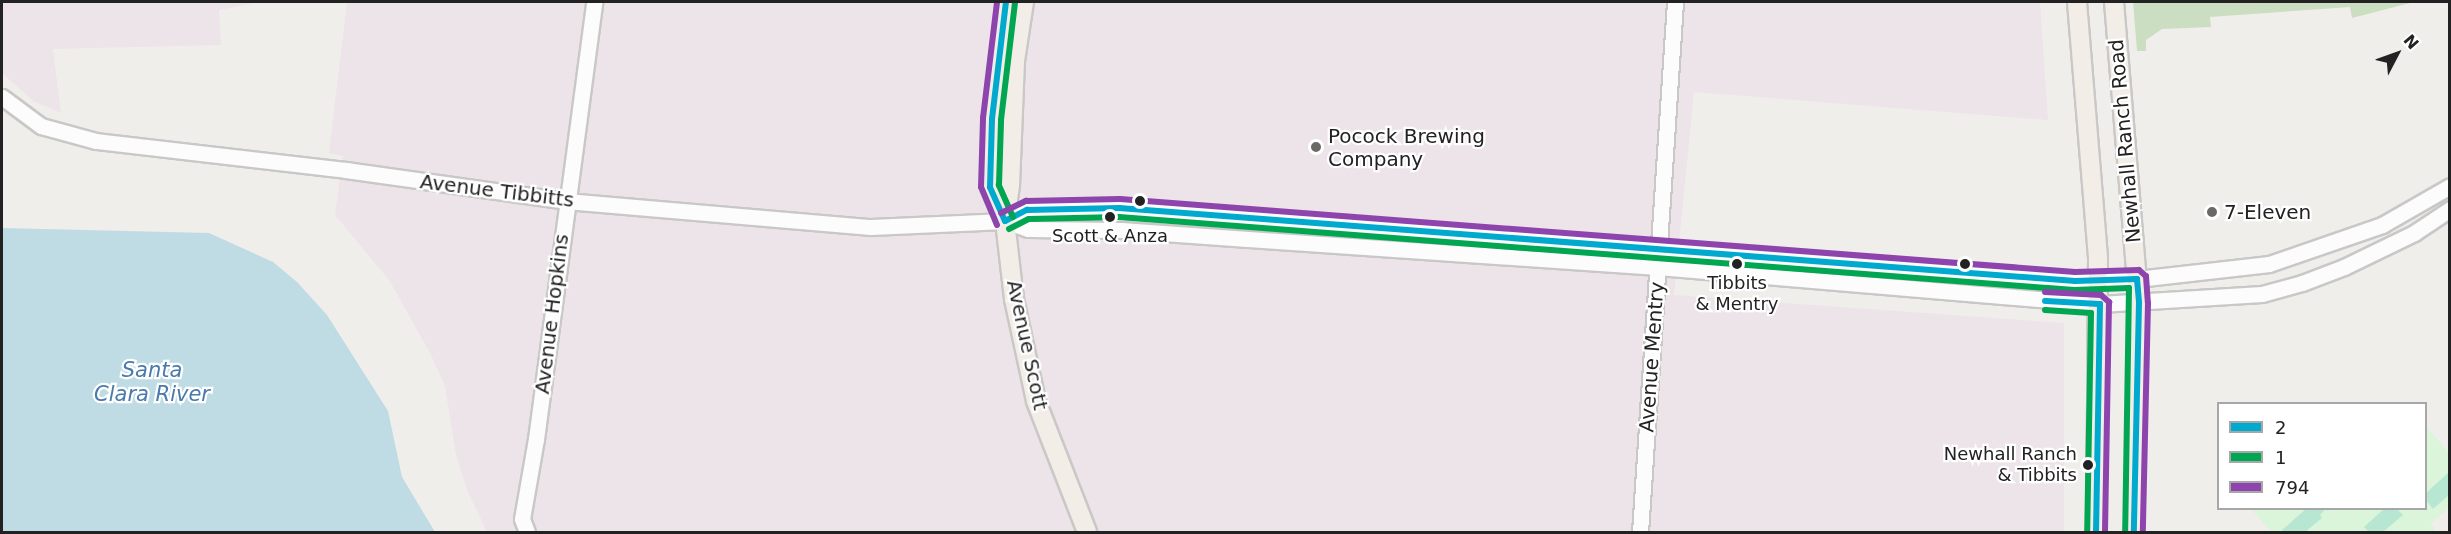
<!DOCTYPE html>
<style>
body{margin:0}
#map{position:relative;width:2451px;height:534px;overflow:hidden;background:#f0eeeb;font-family:"DejaVu Sans",sans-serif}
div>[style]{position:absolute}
.industrial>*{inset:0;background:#ede4e9}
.forest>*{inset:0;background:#cbdec1}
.park>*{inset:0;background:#daf5da}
.pitch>*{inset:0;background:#b7e6d2}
.water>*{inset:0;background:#bfdbe3}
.roads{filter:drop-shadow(2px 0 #c9c8c7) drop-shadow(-2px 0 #c9c8c7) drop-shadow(0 2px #c9c8c7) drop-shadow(0 -2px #c9c8c7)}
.minor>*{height:15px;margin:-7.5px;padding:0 7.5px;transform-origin:7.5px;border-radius:7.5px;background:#fdfcfc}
.major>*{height:18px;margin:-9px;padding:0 9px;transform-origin:9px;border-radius:9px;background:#f3ede7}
.bus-1>*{height:6px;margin:-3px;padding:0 3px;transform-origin:3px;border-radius:3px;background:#00a9ce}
.bus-2>*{height:6px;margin:-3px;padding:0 3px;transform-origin:3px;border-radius:3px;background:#00a651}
.bus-3>*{height:6px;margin:-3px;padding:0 3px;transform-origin:3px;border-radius:3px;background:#8e44ad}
.dots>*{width:16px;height:16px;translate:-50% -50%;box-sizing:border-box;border:3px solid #fff;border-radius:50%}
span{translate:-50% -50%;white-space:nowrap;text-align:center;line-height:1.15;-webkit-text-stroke:4.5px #fff;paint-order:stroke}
.bus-label{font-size:18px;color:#222}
.right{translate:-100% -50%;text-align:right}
.poi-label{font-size:20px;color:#222}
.left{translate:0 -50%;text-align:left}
.street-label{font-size:20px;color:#222}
.water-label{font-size:21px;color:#4a7aab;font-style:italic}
.frame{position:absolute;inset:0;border:3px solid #222;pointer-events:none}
.legend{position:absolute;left:2217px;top:402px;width:210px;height:108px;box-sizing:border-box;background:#fff;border:2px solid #a7a7a7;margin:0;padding:8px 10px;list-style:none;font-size:18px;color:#222}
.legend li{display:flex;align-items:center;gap:12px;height:30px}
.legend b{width:30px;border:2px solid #a7a7a7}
.north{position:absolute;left:2367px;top:24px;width:60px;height:60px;-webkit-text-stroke:4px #fff;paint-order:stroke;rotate:49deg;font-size:16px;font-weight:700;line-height:24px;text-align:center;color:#222}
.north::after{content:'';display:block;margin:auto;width:21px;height:27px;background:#222;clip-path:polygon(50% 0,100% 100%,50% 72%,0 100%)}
</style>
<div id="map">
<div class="industrial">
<i style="clip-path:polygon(2px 2px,260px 2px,219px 10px,221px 45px,53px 49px,61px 113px,33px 101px,2px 73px)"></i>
<i style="clip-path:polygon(347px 2px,2040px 2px,2048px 120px,1694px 92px,1674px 295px,2064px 323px,2064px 532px,487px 532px,467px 490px,456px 455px,445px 386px,430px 353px,389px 280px,335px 215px,343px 156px,329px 153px)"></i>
</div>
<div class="forest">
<i style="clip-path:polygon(2133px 2px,2414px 2px,2352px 18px,2350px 7px,2210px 17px,2211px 27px,2162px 29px,2146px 40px,2146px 51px,2137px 51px)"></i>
</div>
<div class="park">
<i style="clip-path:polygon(2426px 426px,2449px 453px,2449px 507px,2431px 524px,2436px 532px,2272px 532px,2251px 509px,2426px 508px)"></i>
</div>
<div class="pitch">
<i style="clip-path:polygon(2449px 472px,2449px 495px,2433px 509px,2426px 500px,2426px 493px)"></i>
<i style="clip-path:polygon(2307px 508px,2322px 509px,2324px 511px,2320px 515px,2322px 518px,2305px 532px,2285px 532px,2282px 530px)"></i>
<i style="clip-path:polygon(2384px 509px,2397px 509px,2403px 515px,2383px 532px,2369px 532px,2364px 527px)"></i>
</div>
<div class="water">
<i style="clip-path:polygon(2px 228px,209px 233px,273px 262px,297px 282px,327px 315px,388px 411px,402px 477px,435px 532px,2px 532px)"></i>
</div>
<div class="roads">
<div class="minor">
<i style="left:2px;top:97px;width:49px;rotate:36.6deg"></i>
<i style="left:41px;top:126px;width:57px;rotate:15.3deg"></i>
<i style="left:96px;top:141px;width:252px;rotate:6.6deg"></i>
<i style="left:346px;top:170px;width:222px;rotate:8deg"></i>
<i style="left:566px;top:201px;width:306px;rotate:4.9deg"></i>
<i style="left:871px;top:227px;width:134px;rotate:-2.6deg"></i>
<i style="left:1005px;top:221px;width:25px;rotate:-27deg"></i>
<i style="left:1027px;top:210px;width:92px;rotate:-1.2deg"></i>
<i style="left:1119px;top:208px;width:959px;rotate:4.37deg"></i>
<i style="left:2075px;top:281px;width:62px;rotate:-1.8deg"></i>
<i style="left:2137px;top:279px;width:133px;rotate:-6.5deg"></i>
<i style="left:2269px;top:264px;width:120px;rotate:-19deg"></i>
<i style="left:2382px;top:225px;width:78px;rotate:-29.8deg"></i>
<i style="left:1005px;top:221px;width:24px;rotate:19deg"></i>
<i style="left:1028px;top:229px;width:93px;rotate:0.6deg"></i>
<i style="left:1121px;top:230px;width:127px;rotate:4.1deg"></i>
<i style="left:1248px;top:239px;width:411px;rotate:3.9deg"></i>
<i style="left:1658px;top:267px;width:444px;rotate:4.8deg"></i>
<i style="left:2100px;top:304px;width:162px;rotate:-3.5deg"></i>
<i style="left:2262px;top:294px;width:41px;rotate:-15.4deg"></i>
<i style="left:2302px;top:283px;width:45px;rotate:-20.9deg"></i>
<i style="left:2344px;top:267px;width:78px;rotate:-25.9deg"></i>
<i style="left:2414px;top:233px;width:43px;rotate:-33.7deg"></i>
<i style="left:527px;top:532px;width:14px;rotate:-111deg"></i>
<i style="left:522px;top:519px;width:81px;rotate:-80.1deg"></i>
<i style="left:536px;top:439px;width:441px;rotate:-82.4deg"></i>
<i style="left:1640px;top:532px;width:531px;rotate:-86.22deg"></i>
</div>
<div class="major">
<i style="left:1024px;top:2px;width:60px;rotate:98.7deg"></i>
<i style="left:1015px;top:61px;width:124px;rotate:92.3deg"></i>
<i style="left:1010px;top:185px;width:36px;rotate:98deg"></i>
<i style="left:1005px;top:221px;width:79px;rotate:83.4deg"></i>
<i style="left:1014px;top:299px;width:104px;rotate:77.8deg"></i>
<i style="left:1036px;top:401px;width:141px;rotate:68.7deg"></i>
<i style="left:2077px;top:2px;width:258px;rotate:85.3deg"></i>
<i style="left:2098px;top:259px;width:273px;rotate:90.4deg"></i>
<i style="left:2114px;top:2px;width:302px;rotate:85.3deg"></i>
<i style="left:2139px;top:303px;width:229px;rotate:91.3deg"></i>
<i style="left:1005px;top:221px;width:37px;rotate:-114deg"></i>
<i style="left:990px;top:187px;width:68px;rotate:-88.3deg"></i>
<i style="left:992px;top:119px;width:118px;rotate:-83.2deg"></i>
</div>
</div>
<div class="bus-1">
<i style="left:1005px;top:221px;width:25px;rotate:-27deg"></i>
<i style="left:1027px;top:210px;width:92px;rotate:-1.2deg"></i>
<i style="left:1119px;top:208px;width:959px;rotate:4.37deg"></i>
<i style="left:2075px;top:281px;width:62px;rotate:-1.8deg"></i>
<i style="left:2137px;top:279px;width:24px;rotate:85deg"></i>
<i style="left:2139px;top:303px;width:229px;rotate:91.3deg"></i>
<i style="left:1005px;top:221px;width:37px;rotate:-114deg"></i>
<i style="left:990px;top:187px;width:68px;rotate:-88.3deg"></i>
<i style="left:992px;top:119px;width:118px;rotate:-83.2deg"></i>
<i style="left:2045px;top:301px;width:55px;rotate:3.1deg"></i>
<i style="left:2100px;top:304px;width:228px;rotate:91deg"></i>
</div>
<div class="bus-2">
<i style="left:1013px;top:217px;width:35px;rotate:-114deg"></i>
<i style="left:999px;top:185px;width:65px;rotate:-88.2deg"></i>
<i style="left:1001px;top:120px;width:118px;rotate:-83.2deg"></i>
<i style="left:1009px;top:229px;width:22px;rotate:-27deg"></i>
<i style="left:1029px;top:219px;width:90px;rotate:-1.3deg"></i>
<i style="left:1119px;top:217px;width:958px;rotate:4.37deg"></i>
<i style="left:2074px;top:290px;width:55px;rotate:-2.1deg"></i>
<i style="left:2129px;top:288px;width:244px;rotate:90.9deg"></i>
<i style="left:2045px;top:310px;width:46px;rotate:3.7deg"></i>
<i style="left:2091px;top:313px;width:219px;rotate:91deg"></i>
</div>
<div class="bus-3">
<i style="left:1001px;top:213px;width:28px;rotate:-26deg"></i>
<i style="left:1026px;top:201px;width:94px;rotate:-1.2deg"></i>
<i style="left:1120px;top:199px;width:958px;rotate:4.37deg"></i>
<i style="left:2075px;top:272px;width:64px;rotate:-1.8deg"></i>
<i style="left:2139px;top:270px;width:9px;rotate:41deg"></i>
<i style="left:2146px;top:276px;width:27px;rotate:86deg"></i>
<i style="left:2148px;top:303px;width:229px;rotate:91.3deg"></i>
<i style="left:997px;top:225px;width:41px;rotate:-112.8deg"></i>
<i style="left:981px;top:187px;width:69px;rotate:-88.3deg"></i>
<i style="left:983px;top:118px;width:117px;rotate:-83.1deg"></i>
<i style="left:2045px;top:292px;width:56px;rotate:3.1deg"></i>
<i style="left:2101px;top:295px;width:11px;rotate:41deg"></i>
<i style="left:2109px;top:302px;width:230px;rotate:91deg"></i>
</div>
<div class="dots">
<i style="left:1316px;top:147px;background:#6a6968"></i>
<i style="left:1140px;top:201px;background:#222"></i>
<i style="left:2212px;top:212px;background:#6a6968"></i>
<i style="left:1110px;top:217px;background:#222"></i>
<i style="left:1737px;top:264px;background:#222"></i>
<i style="left:1965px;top:264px;background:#222"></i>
<i style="left:2088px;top:465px;background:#222"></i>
</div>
<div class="bus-label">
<span style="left:1110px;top:236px">Scott &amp; Anza</span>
<span style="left:1737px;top:294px">Tibbits<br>&amp; Mentry</span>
<span class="right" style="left:2077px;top:465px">Newhall Ranch<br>&amp; Tibbits</span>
</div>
<div class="poi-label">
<span class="left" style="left:1328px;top:148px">Pocock Brewing<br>Company</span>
<span class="left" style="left:2224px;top:212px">7-Eleven</span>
</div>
<div class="street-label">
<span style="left:2125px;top:141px;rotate:-95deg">Newhall Ranch Road</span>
<span style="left:497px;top:191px;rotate:7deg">Avenue Tibbitts</span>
<span style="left:552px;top:314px;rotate:-83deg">Avenue Hopkins</span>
<span style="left:1027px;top:345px;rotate:78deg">Avenue Scott</span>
<span style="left:1652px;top:357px;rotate:-86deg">Avenue Mentry</span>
</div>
<div class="water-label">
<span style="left:152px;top:382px">Santa<br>Clara River</span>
</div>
<div class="frame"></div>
<ul class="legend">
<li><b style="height:8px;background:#00a9ce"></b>2</li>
<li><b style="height:8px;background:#00a651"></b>1</li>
<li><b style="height:8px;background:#8e44ad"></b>794</li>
</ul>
<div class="north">N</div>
</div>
